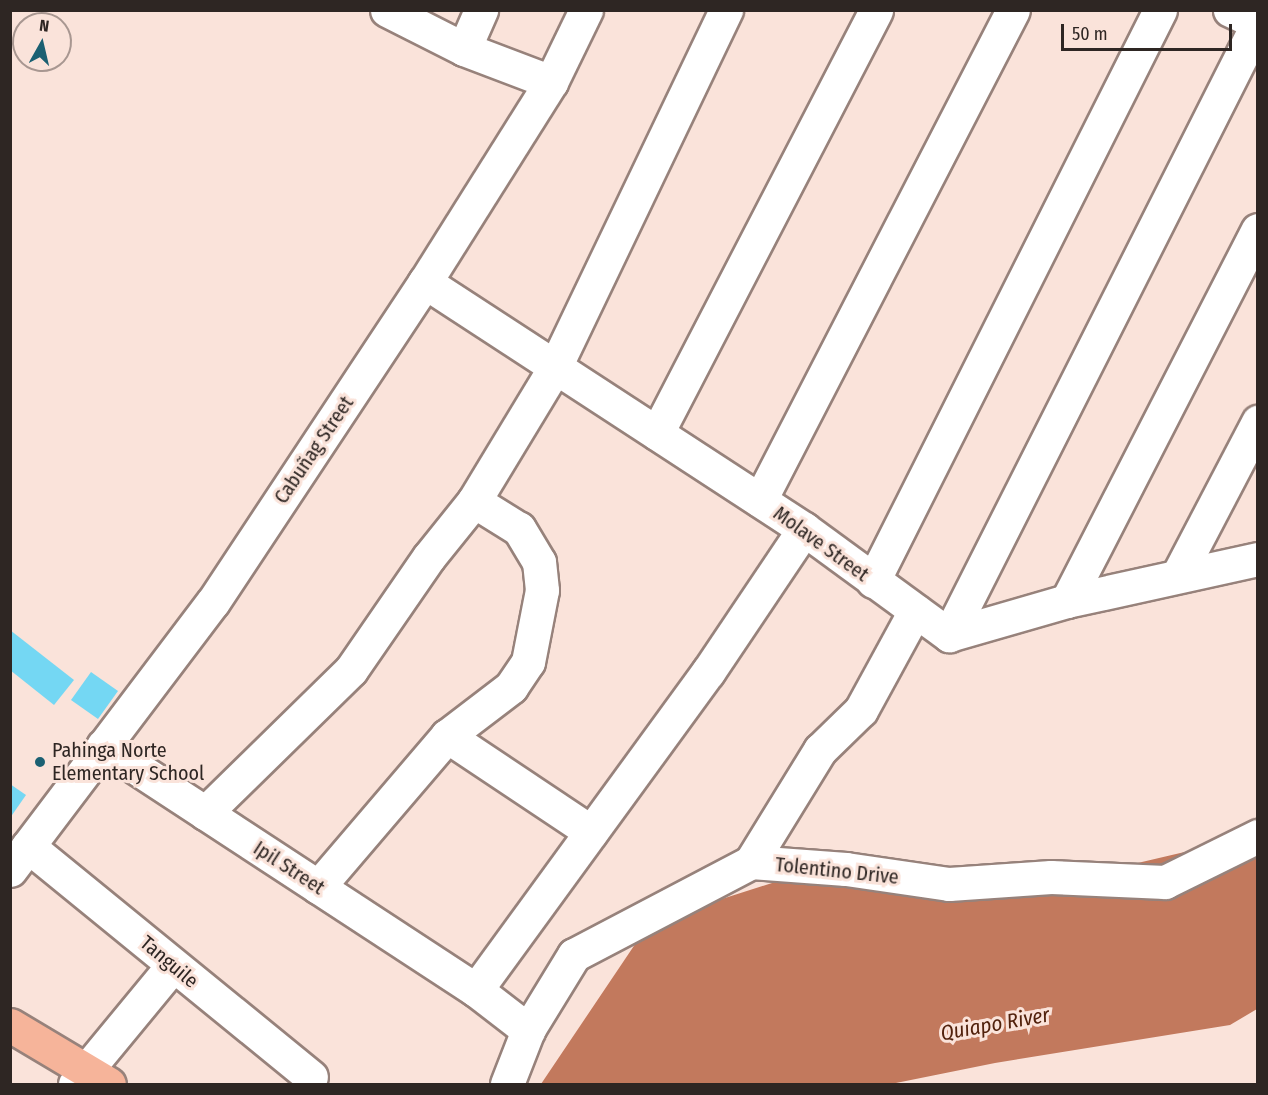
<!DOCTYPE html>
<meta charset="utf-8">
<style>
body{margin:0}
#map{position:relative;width:1268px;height:1095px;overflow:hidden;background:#fae3da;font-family:"Fira Sans Condensed",sans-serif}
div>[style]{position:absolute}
.water>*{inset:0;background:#c2795d}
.building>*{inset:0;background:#74d7f3}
.roads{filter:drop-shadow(2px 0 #97827b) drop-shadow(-2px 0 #97827b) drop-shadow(0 2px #97827b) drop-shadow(0 -2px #97827b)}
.minor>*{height:33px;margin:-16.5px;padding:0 16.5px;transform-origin:16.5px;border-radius:16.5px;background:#fff}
.highway>*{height:33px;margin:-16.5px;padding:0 16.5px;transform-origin:16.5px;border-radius:16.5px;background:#f6b49a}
.dots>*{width:16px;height:16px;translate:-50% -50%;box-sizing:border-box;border:3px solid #fae3da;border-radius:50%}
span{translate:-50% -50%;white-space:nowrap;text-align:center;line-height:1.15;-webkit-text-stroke:6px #fae3da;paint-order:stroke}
.street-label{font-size:20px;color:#2e2623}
.poi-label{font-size:20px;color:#2e2623}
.left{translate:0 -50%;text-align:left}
.water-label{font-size:21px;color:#51210c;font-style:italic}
.frame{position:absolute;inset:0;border:12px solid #2e2623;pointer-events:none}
.north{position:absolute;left:12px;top:12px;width:60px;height:60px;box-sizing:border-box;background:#fae3da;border:2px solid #a89791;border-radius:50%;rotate:8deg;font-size:16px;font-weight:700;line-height:24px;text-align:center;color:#2e2623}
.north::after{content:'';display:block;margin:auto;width:21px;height:27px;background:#1b6072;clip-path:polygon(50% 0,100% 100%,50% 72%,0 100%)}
.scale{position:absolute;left:1061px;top:24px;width:171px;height:27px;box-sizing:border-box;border:3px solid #2e2623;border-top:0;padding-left:8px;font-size:18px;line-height:21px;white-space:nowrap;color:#2e2623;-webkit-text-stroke:4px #fae3da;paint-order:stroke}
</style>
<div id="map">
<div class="water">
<i style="clip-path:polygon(1257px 835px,1257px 1009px,1230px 1025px,995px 1063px,891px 1084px,541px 1084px,650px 922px,772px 883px,1078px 877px)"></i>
</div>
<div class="building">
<i style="clip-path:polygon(10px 630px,74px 680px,54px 705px,10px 670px)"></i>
<i style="clip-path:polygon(91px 672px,118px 691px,98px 719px,71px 700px)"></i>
<i style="clip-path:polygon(10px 784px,26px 795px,10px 818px)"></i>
</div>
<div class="roads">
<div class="minor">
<i style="left:387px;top:10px;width:86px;rotate:26.9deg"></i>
<i style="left:464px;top:49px;width:93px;rotate:20.8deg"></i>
<i style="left:464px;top:49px;width:43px;rotate:-66.4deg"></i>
<i style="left:425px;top:282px;width:452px;rotate:33.1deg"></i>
<i style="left:804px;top:529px;width:180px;rotate:36.2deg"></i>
<i style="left:657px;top:433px;width:476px;rotate:-62.6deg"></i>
<i style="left:760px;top:500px;width:551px;rotate:-62.69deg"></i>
<i style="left:1178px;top:575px;width:173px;rotate:-62.4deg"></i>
<i style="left:873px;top:581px;width:639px;rotate:-63.31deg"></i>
<i style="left:1067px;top:601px;width:417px;rotate:-62.8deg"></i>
<i style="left:949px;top:635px;width:686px;rotate:-63.21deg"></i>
<i style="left:1258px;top:23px;width:31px;rotate:-155deg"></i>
<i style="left:949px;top:635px;width:123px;rotate:-16.1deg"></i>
<i style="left:1067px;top:601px;width:196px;rotate:-12.4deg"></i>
<i style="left:447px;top:736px;width:173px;rotate:33.7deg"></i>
<i style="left:103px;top:746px;width:446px;rotate:33.2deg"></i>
<i style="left:476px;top:990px;width:66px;rotate:37.6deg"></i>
<i style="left:205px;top:813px;width:204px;rotate:-44.4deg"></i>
<i style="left:351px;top:670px;width:137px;rotate:-55.4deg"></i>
<i style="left:429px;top:557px;width:72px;rotate:-51.2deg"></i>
<i style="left:474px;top:501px;width:157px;rotate:-58.8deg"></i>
<i style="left:555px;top:367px;width:396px;rotate:-64.4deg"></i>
<i style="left:28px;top:846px;width:365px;rotate:39.2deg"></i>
<i style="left:751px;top:862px;width:132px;rotate:-58.4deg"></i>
<i style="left:820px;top:750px;width:57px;rotate:-44.3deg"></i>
<i style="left:861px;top:710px;width:113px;rotate:-61.4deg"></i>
<i style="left:10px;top:870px;width:336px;rotate:-52.9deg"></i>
<i style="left:213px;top:602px;width:384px;rotate:-56.5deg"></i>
<i style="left:425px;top:282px;width:236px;rotate:-57.8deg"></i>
<i style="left:551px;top:82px;width:80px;rotate:-64.1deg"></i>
<i style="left:318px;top:887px;width:199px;rotate:-49.5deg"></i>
<i style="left:447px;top:736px;width:81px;rotate:-37.4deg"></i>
<i style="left:511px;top:687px;width:30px;rotate:-56deg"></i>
<i style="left:528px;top:662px;width:73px;rotate:-79deg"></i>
<i style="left:542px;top:590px;width:28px;rotate:-96deg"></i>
<i style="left:539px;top:562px;width:39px;rotate:-121deg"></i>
<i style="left:519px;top:529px;width:53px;rotate:-148.1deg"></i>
<i style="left:476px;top:990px;width:394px;rotate:-53.9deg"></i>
<i style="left:708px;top:672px;width:172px;rotate:-56.1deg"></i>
<i style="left:75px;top:1084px;width:154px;rotate:-50.5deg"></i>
<i style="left:507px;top:1084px;width:58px;rotate:-68.7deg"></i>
<i style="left:528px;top:1030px;width:88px;rotate:-58.5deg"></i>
<i style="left:574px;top:955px;width:200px;rotate:-27.7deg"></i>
<i style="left:751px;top:862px;width:95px;rotate:4.2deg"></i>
<i style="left:846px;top:869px;width:104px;rotate:8.3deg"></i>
<i style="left:949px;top:884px;width:102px;rotate:-3.9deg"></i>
<i style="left:1051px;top:877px;width:114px;rotate:2.5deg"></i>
<i style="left:1165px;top:882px;width:104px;rotate:-26.3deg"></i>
</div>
<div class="highway">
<i style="left:10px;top:1025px;width:115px;rotate:30.8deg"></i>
</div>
</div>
<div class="dots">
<i style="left:40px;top:762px;background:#1b6072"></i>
</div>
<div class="street-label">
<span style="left:314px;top:450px;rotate:-56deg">Cabuñag Street</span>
<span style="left:821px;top:544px;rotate:36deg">Molave Street</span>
<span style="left:289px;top:868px;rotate:33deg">Ipil Street</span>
<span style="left:837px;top:871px;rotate:6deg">Tolentino Drive</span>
<span style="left:169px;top:962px;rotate:40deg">Tanguile</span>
</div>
<div class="poi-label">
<span class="left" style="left:52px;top:762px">Pahinga Norte<br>Elementary School</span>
</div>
<div class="water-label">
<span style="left:995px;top:1024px;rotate:-10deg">Quiapo River</span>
</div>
<div class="frame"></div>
<div class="north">N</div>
<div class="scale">50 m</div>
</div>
